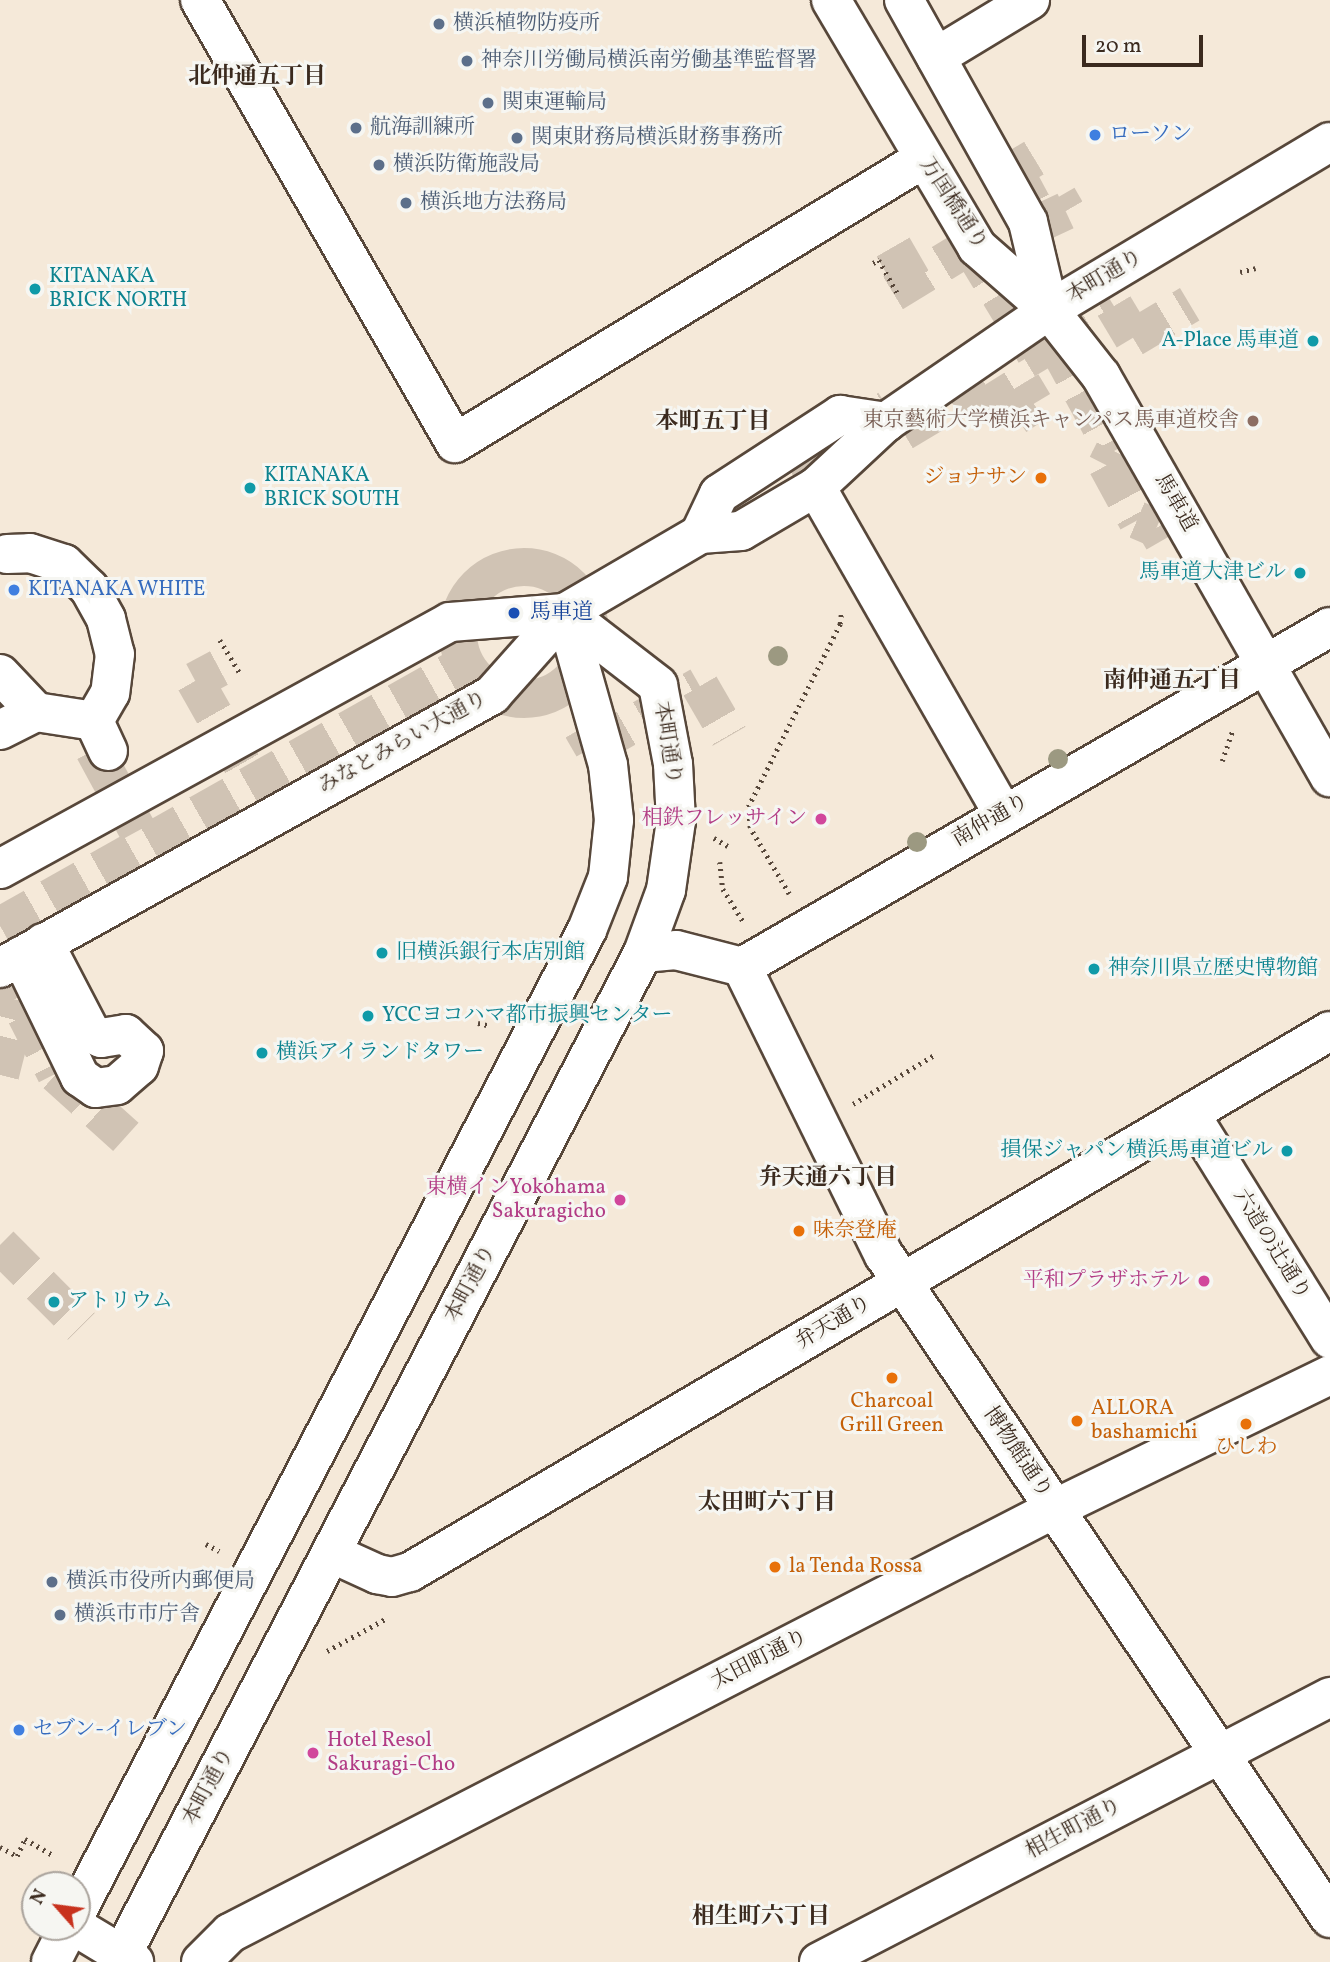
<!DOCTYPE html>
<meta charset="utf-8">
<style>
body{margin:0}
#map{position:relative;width:1330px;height:1962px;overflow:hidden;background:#f5e9d9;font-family:Vollkorn,"Noto Serif JP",serif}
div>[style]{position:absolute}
.minor-tunnel>*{height:38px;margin-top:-19px;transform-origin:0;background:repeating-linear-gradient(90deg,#d0c3b4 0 38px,transparent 0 57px)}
.minor-tunnel>.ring{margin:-19px;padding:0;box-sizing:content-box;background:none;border:38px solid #d0c3b4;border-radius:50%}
.path>*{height:4.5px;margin-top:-2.25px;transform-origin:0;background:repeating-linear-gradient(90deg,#57473a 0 2px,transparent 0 7px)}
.roads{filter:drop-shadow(2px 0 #57473a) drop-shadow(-2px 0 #57473a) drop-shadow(0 2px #57473a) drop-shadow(0 -2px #57473a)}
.minor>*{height:38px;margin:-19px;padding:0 19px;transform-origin:19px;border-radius:19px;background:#fff}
.highway>*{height:38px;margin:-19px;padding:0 19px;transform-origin:19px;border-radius:19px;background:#fff}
.trees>*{width:20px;height:20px;margin:-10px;border-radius:50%;background:#9c9981}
.dots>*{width:19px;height:19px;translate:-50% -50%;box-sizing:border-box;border:4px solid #f6f6f2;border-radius:50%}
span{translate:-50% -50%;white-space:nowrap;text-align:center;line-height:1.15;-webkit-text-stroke:6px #f6f6f2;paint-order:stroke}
.service-label{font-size:21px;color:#4e5e75}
.left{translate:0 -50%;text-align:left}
.shop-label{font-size:21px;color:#366cbe}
.street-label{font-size:21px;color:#3b2a1e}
.culture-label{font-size:21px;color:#0d838f}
.right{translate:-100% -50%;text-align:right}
.education-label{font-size:21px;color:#785e54}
.food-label{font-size:21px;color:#c56008}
.transit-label{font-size:21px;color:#164399}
.hotel-label{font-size:21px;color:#b23c85}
.neighbourhood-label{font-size:23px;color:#3b2a1e;font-weight:700}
.north{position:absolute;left:21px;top:1871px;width:70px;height:70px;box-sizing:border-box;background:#f6f6f2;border:2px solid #aba49d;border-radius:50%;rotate:298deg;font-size:19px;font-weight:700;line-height:28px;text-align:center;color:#3b2a1e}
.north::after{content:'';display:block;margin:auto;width:24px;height:32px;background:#c8321e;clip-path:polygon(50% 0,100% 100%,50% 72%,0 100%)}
.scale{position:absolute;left:1082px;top:35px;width:121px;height:32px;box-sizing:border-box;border:4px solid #3b2a1e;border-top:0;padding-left:9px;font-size:21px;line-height:24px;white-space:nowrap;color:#3b2a1e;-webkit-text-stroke:5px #f6f6f2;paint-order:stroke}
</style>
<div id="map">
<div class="minor-tunnel">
<i style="left:1034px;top:158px;width:23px;rotate:149deg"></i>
<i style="left:1014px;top:170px;width:47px;rotate:61.8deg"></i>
<i style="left:1042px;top:222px;width:26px;rotate:-25deg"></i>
<i style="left:1066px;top:211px;width:16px;rotate:-120deg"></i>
<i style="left:893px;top:247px;width:39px;rotate:60deg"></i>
<i style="left:893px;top:293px;width:90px;rotate:-31.4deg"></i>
<i style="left:970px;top:246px;width:125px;rotate:58.7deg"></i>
<i style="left:1055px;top:342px;width:69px;rotate:-31.4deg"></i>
<i style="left:1114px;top:306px;width:37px;rotate:59deg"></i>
<i style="left:1133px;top:338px;width:66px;rotate:-30.8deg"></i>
<i style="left:1025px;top:360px;width:35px;rotate:-31deg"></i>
<i style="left:1055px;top:342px;width:124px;rotate:61.6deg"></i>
<i style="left:1114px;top:451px;width:16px;rotate:117deg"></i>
<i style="left:1107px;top:465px;width:63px;rotate:61.4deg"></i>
<i style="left:1137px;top:520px;width:21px;rotate:23deg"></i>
<i style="left:1156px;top:528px;width:14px;rotate:60deg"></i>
<i style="left:982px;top:409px;width:47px;rotate:-32deg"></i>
<i style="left:1022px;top:384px;width:23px;rotate:59deg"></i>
<i style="left:1034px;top:404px;width:22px;rotate:146deg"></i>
<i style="left:789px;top:469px;width:116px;rotate:-31.2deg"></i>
<i style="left:888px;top:409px;width:27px;rotate:57deg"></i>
<i style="left:903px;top:432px;width:107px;rotate:-30.9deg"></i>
<i class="ring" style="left:458px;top:567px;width:94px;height:94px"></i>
<i style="left:219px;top:668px;width:27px;rotate:152deg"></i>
<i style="left:195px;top:681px;width:103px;rotate:60.5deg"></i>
<i style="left:582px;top:728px;width:22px;rotate:60deg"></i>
<i style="left:593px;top:747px;width:123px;rotate:-29.7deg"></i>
<i style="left:700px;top:686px;width:58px;rotate:59.9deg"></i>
<i style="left:94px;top:750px;width:92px;rotate:61.5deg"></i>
<i style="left:0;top:926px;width:534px;rotate:-29.4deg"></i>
<i style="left:0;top:964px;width:123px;rotate:63deg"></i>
<i style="left:56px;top:1074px;width:94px;rotate:42deg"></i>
<i style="left:0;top:1075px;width:77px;rotate:-75.8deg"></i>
<i style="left:0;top:1245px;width:115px;rotate:45deg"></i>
</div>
<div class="path">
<i style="left:873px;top:263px;width:7px;rotate:-27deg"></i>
<i style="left:879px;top:260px;width:41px;rotate:60.9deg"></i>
<i style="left:1240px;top:272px;width:16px;rotate:-14deg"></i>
<i style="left:220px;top:640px;width:41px;rotate:59deg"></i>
<i style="left:1222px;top:761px;width:31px;rotate:-71deg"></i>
<i style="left:714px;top:838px;width:16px;rotate:30deg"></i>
<i style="left:720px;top:862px;width:27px;rotate:84deg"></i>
<i style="left:723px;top:889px;width:39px;rotate:58deg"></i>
<i style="left:789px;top:894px;width:77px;rotate:-120.6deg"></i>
<i style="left:750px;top:828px;width:21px;rotate:-95deg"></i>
<i style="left:748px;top:807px;width:205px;rotate:-63.3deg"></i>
<i style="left:840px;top:624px;width:10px;rotate:-84deg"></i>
<i style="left:478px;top:1023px;width:13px;rotate:13deg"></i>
<i style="left:853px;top:1104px;width:97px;rotate:-31.1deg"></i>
<i style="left:206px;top:1544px;width:15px;rotate:28deg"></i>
<i style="left:327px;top:1651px;width:68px;rotate:-28.8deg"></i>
<i style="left:0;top:1847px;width:19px;rotate:28deg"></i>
<i style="left:17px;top:1856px;width:19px;rotate:-65deg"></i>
<i style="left:25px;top:1839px;width:32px;rotate:30deg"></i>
</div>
<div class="roads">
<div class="minor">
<i style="left:200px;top:0;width:511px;rotate:60.07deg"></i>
<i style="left:455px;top:443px;width:547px;rotate:-31.25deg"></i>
<i style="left:831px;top:0;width:287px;rotate:59.4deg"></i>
<i style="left:977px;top:247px;width:96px;rotate:41.2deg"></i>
<i style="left:1049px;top:310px;width:84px;rotate:51.8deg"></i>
<i style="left:1101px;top:376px;width:462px;rotate:60.3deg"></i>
<i style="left:904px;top:0;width:254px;rotate:60.8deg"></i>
<i style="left:1028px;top:222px;width:90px;rotate:76.6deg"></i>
<i style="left:936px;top:57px;width:110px;rotate:-31.2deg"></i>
<i style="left:816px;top:487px;width:376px;rotate:60.2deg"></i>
<i style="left:7px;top:554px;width:23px;rotate:-2deg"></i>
<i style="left:30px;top:553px;width:36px;rotate:18deg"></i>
<i style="left:64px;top:564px;width:35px;rotate:44deg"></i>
<i style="left:89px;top:588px;width:35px;rotate:61deg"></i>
<i style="left:106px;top:619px;width:36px;rotate:76deg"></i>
<i style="left:115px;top:654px;width:39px;rotate:97deg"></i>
<i style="left:110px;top:693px;width:32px;rotate:120deg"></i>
<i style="left:0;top:674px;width:52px;rotate:46.5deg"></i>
<i style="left:36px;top:712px;width:59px;rotate:8.8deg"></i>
<i style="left:94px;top:721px;width:33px;rotate:65deg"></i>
<i style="left:0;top:730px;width:40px;rotate:-26.6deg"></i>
<i style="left:0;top:869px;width:513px;rotate:-28.76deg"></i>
<i style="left:450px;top:622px;width:115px;rotate:-4.5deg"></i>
<i style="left:643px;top:953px;width:33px;rotate:-5deg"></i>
<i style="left:676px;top:950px;width:68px;rotate:14.4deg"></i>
<i style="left:742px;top:967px;width:679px;rotate:-30.04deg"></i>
<i style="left:21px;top:956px;width:135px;rotate:64deg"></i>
<i style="left:80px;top:1077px;width:19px;rotate:35deg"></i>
<i style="left:96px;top:1088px;width:21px;rotate:-8deg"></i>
<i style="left:117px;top:1085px;width:29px;rotate:-41deg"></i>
<i style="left:139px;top:1066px;width:16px;rotate:-72deg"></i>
<i style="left:144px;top:1051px;width:25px;rotate:-137deg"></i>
<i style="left:126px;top:1034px;width:25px;rotate:171deg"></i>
<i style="left:101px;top:1038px;width:11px;rotate:-153deg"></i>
<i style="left:91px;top:1033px;width:102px;rotate:-117.6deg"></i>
<i style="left:742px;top:967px;width:321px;rotate:63.8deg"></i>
<i style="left:884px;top:1255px;width:799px;rotate:56.07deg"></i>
<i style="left:0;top:968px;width:563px;rotate:-29.02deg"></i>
<i style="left:492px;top:695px;width:110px;rotate:-48.3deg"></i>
<i style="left:1190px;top:1114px;width:265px;rotate:58.1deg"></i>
<i style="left:331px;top:1553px;width:51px;rotate:24.5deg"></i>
<i style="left:377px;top:1574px;width:15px;rotate:11deg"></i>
<i style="left:392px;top:1577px;width:19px;rotate:-16deg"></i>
<i style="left:410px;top:1572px;width:1067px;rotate:-30.46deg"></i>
<i style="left:76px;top:1927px;width:68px;rotate:31.1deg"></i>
<i style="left:201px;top:1962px;width:41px;rotate:-45deg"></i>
<i style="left:230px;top:1933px;width:927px;rotate:-27.23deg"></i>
<i style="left:1054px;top:1509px;width:307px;rotate:-25.9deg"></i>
<i style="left:819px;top:1962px;width:576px;rotate:-27.41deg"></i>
</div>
<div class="highway">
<i style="left:700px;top:534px;width:44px;rotate:-64.6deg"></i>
<i style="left:719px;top:494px;width:145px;rotate:-33.1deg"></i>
<i style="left:840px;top:415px;width:47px;rotate:8.7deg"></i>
<i style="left:565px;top:613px;width:156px;rotate:-30.3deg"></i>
<i style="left:700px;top:534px;width:41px;rotate:-4.2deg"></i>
<i style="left:741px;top:531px;width:87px;rotate:-30.4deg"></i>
<i style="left:816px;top:487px;width:96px;rotate:-42.9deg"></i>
<i style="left:886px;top:422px;width:198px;rotate:-34.5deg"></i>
<i style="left:1049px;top:310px;width:327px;rotate:-30.9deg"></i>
<i style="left:77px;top:1911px;width:1106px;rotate:-62.53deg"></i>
<i style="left:587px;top:930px;width:57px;rotate:-68.4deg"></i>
<i style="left:608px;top:877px;width:57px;rotate:-84deg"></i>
<i style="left:614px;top:820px;width:55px;rotate:-96.2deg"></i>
<i style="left:608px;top:765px;width:158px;rotate:-105.8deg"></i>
<i style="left:51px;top:1962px;width:39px;rotate:-63deg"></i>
<i style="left:118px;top:1962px;width:1137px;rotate:-62.51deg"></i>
<i style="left:643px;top:953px;width:67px;rotate:-69.9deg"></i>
<i style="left:666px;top:890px;width:70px;rotate:-81.8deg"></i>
<i style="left:676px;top:821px;width:57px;rotate:-93deg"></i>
<i style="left:673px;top:764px;width:80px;rotate:-100.8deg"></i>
<i style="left:658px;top:685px;width:118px;rotate:-142.3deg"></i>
</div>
</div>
<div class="trees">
<i style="left:778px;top:656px"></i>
<i style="left:1058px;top:759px"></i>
<i style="left:917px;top:842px"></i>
</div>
<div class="dots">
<i style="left:439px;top:24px;background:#5c6f8a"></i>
<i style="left:467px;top:61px;background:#5c6f8a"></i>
<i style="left:488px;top:103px;background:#5c6f8a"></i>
<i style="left:356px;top:128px;background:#5c6f8a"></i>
<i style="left:1095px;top:135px;background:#3f7fe0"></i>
<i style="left:517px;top:138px;background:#5c6f8a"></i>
<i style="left:379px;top:165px;background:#5c6f8a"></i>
<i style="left:406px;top:203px;background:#5c6f8a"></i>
<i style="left:35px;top:289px;background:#0f9aa8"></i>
<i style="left:1313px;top:341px;background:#0f9aa8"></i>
<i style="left:1253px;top:421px;background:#8d6e63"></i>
<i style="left:1041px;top:478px;background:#e8710a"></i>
<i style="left:250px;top:488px;background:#0f9aa8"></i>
<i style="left:1300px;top:573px;background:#0f9aa8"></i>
<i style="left:14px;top:590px;background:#3f7fe0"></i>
<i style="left:514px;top:613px;background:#1a4fb4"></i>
<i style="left:821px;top:819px;background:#d1479c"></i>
<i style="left:382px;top:953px;background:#0f9aa8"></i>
<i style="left:1094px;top:969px;background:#0f9aa8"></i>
<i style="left:368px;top:1016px;background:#0f9aa8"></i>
<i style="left:262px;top:1053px;background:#0f9aa8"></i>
<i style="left:1287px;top:1151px;background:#0f9aa8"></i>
<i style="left:620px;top:1200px;background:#d1479c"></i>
<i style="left:799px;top:1231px;background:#e8710a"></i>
<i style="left:1204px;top:1281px;background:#d1479c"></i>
<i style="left:54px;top:1302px;background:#0f9aa8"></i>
<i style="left:892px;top:1378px;background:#e8710a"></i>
<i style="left:1077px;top:1421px;background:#e8710a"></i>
<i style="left:1246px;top:1424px;background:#e8710a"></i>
<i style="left:775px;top:1567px;background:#e8710a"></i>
<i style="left:52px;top:1582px;background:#5c6f8a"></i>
<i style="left:60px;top:1615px;background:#5c6f8a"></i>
<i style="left:19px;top:1730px;background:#3f7fe0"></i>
<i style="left:313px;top:1753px;background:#d1479c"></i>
</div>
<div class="service-label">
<span class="left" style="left:453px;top:24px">横浜植物防疫所</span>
<span class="left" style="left:481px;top:61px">神奈川労働局横浜南労働基準監督署</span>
<span class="left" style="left:502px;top:103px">関東運輸局</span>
<span class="left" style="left:370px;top:128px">航海訓練所</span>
<span class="left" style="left:531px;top:138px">関東財務局横浜財務事務所</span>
<span class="left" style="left:393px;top:165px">横浜防衛施設局</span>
<span class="left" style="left:420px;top:203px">横浜地方法務局</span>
<span class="left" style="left:66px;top:1582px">横浜市役所内郵便局</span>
<span class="left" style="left:74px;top:1615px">横浜市市庁舎</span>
</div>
<div class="shop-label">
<span class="left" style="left:1109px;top:135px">ローソン</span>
<span class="left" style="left:28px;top:590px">KITANAKA WHITE</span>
<span class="left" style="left:33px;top:1730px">セブン-イレブン</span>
</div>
<div class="street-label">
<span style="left:953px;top:204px;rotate:57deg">万国橋通り</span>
<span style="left:1105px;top:277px;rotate:-31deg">本町通り</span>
<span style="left:1175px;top:503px;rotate:60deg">馬車道</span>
<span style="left:403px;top:743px;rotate:-29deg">みなとみらい大通り</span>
<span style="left:667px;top:743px;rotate:81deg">本町通り</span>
<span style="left:991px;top:821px;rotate:-30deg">南仲通り</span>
<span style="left:1271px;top:1245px;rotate:58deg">六道の辻通り</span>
<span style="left:471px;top:1284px;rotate:-62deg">本町通り</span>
<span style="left:834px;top:1323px;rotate:-31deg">弁天通り</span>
<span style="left:1017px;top:1453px;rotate:56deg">博物館通り</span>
<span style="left:760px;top:1660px;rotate:-27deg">太田町通り</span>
<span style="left:209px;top:1787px;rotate:-62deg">本町通り</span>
<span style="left:1074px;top:1829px;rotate:-28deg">相生町通り</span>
</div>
<div class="culture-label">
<span class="left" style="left:49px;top:289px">KITANAKA<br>BRICK NORTH</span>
<span class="right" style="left:1299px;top:341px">A-Place 馬車道</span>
<span class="left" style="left:264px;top:488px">KITANAKA<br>BRICK SOUTH</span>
<span class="right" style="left:1286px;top:573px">馬車道大津ビル</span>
<span class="left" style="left:396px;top:953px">旧横浜銀行本店別館</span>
<span class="left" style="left:1108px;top:969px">神奈川県立歴史博物館</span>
<span class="left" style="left:382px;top:1016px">YCCヨコハマ都市振興センター</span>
<span class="left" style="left:276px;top:1053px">横浜アイランドタワー</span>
<span class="right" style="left:1273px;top:1151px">損保ジャパン横浜馬車道ビル</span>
<span class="left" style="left:68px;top:1302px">アトリウム</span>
</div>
<div class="education-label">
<span class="right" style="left:1239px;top:421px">東京藝術大学横浜キャンパス馬車道校舎</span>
</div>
<div class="food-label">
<span class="right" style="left:1027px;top:478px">ジョナサン</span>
<span class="left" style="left:813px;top:1231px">味奈登庵</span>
<span style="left:892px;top:1414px">Charcoal<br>Grill Green</span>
<span class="left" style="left:1091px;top:1421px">ALLORA<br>bashamichi</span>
<span style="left:1246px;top:1448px">ひしわ</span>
<span class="left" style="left:789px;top:1567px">la Tenda Rossa</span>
</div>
<div class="transit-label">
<span class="left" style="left:530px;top:613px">馬車道</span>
</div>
<div class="hotel-label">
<span class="right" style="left:807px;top:819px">相鉄フレッサイン</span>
<span class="right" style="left:606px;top:1200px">東横インYokohama<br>Sakuragicho</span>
<span class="right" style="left:1190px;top:1281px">平和プラザホテル</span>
<span class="left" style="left:327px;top:1753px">Hotel Resol<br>Sakuragi-Cho</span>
</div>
<div class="neighbourhood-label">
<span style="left:257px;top:77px">北仲通五丁目</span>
<span style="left:713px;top:422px">本町五丁目</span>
<span style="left:1172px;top:681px">南仲通五丁目</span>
<span style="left:828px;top:1178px">弁天通六丁目</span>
<span style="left:767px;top:1503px">太田町六丁目</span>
<span style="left:761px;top:1917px">相生町六丁目</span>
</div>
<div class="north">N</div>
<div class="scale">20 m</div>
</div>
